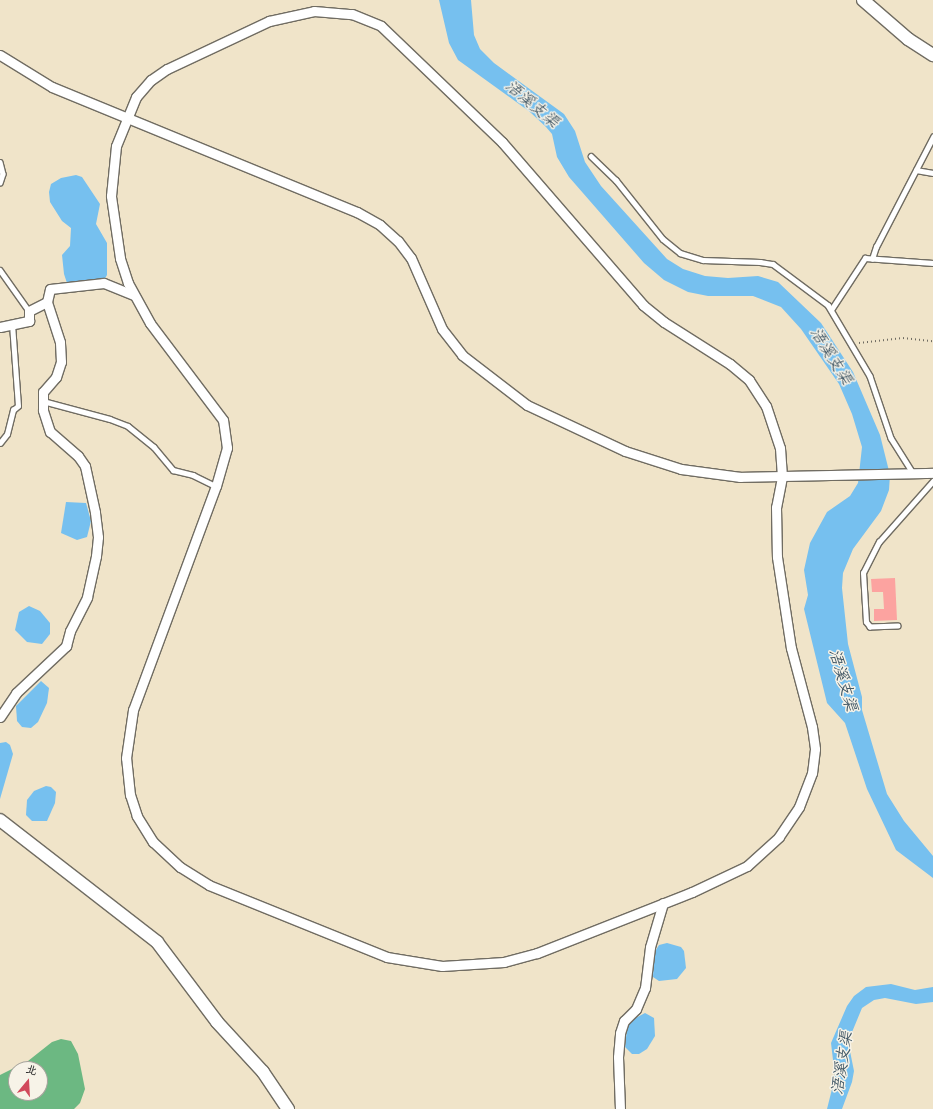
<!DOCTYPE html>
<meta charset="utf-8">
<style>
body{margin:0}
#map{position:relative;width:933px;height:1109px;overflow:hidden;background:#f0e4c9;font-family:"Comic Neue","LXGW WenKai TC",sans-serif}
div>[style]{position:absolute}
.forest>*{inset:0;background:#6cb882}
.water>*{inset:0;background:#76c0ef}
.building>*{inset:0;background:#fca3a0}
.path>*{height:2px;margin-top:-1px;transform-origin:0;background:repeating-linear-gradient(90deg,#706c62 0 1px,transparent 0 4px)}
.roads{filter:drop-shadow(1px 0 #706c62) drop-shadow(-1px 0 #706c62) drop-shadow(0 1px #706c62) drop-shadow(0 -1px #706c62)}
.lane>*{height:4.5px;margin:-2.25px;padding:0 2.25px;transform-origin:2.25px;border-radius:2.25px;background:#fff}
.street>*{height:9px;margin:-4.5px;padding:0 4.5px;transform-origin:4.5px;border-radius:4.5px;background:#fff}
.secondary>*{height:12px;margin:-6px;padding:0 6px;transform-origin:6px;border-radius:6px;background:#fff}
span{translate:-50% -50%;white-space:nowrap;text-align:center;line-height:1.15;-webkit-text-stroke:3px #f7f3e8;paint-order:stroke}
.water-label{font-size:16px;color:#425866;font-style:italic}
.north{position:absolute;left:8px;top:1061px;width:40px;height:40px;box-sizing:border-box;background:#f7f3e8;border:1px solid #a5a39c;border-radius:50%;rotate:18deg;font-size:11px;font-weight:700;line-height:16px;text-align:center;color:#2b2b2b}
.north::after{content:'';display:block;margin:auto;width:14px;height:18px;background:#d1495b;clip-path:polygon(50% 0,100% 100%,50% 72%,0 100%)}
</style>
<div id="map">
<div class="forest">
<i style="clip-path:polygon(evenodd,61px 1039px,71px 1041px,78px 1054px,85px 1089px,80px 1103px,74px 1109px,0 1109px,0 1075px,28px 1061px,52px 1042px,61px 1039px,16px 1069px,40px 1069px,40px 1093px,16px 1093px,16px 1069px)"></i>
</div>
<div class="water">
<i style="clip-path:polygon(439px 0,471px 0,474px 35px,480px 49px,494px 63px,564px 114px,575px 131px,585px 162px,601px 186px,667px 259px,683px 269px,705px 276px,728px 278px,758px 276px,778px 282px,821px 323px,853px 372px,880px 435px,890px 475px,889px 490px,881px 511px,853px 549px,843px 573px,842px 588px,848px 644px,862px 697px,862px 710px,887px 794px,904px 821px,933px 856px,933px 878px,896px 850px,867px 789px,845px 723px,827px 703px,804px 609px,808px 595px,804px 570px,810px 543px,827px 512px,850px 496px,858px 483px,862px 447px,852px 414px,839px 384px,801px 329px,781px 307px,753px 296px,708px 296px,688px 292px,664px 280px,644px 263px,569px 177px,557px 157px,552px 134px,546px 127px,530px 112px,458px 60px,449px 43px)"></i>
<i style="clip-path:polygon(76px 175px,82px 177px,100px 204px,96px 224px,107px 243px,107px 275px,104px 280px,67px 283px,64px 274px,62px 255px,70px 246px,71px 228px,62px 221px,50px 202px,49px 192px,51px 184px,61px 178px)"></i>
<i style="clip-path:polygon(66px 502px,86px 503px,91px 521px,87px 537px,77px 540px,61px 533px)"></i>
<i style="clip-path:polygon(29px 606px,40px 611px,50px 623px,50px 634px,42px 644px,27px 642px,15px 630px,19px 612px)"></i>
<i style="clip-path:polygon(41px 681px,49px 688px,47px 703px,38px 722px,31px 728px,22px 727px,17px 721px,16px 706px)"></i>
<i style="clip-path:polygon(6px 742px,10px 745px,13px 754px,0 799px,0 743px)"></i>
<i style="clip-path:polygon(46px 786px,51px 787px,56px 792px,55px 803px,47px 821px,32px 821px,26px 815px,27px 800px,34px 791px)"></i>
<i style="clip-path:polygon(667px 943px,681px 947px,684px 951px,686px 968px,677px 979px,659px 981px,653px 977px,654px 953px,659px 945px)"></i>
<i style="clip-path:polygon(891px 984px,915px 990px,933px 987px,933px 1002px,916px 1004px,885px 998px,874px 1000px,862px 1008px,850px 1037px,849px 1046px,854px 1071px,852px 1082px,842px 1109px,827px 1109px,835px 1077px,831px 1043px,847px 1006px,854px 996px,866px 987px)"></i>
<i style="clip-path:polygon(645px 1013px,654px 1018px,655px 1036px,647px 1049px,639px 1054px,632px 1054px,625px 1047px,627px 1028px,630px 1021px)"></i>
</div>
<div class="building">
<i style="clip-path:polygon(895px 578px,897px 620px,874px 621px,874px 609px,884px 609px,883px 592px,872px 592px,871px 579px)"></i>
</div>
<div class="path">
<i style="left:859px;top:343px;width:44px;rotate:-6.5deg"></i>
<i style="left:903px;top:338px;width:30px;rotate:6deg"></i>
</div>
<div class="roads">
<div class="lane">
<i style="left:591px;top:156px;width:35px;rotate:44deg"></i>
<i style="left:616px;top:180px;width:75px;rotate:51.5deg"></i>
<i style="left:663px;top:239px;width:22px;rotate:39deg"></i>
<i style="left:680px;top:253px;width:24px;rotate:17deg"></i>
<i style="left:703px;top:260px;width:57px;rotate:2deg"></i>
<i style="left:760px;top:262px;width:13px;rotate:9deg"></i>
<i style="left:773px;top:264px;width:69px;rotate:36.7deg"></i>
<i style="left:828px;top:305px;width:82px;rotate:59.4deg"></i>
<i style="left:870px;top:376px;width:65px;rotate:71.3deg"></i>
<i style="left:891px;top:438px;width:41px;rotate:57.8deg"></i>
<i style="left:0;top:162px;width:12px;rotate:76deg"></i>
<i style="left:3px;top:174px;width:9px;rotate:108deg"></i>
<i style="left:916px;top:170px;width:17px;rotate:10deg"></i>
<i style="left:872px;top:259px;width:13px;rotate:-72deg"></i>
<i style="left:876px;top:247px;width:124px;rotate:-62.6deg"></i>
<i style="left:0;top:270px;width:50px;rotate:54.7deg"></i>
<i style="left:831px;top:310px;width:62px;rotate:-56.8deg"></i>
<i style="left:865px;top:258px;width:68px;rotate:4.2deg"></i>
<i style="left:43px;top:401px;width:69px;rotate:15deg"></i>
<i style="left:110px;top:419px;width:19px;rotate:21deg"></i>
<i style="left:128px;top:426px;width:33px;rotate:39deg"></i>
<i style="left:154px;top:447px;width:30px;rotate:50deg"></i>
<i style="left:173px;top:470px;width:21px;rotate:14deg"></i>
<i style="left:193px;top:475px;width:25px;rotate:26deg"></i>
<i style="left:0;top:443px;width:11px;rotate:-52deg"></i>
<i style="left:7px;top:434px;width:25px;rotate:-76deg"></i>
<i style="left:13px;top:410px;width:6px;rotate:-39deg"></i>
<i style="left:18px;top:406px;width:81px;rotate:-94.2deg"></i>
<i style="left:898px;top:626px;width:28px;rotate:178deg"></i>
<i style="left:870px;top:627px;width:6px;rotate:-129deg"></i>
<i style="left:866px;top:622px;width:49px;rotate:-93.5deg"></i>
<i style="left:863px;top:573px;width:35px;rotate:-63deg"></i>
<i style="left:879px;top:542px;width:81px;rotate:-48.5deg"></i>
</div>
<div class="street">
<i style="left:314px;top:11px;width:38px;rotate:5deg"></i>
<i style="left:352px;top:14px;width:31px;rotate:22deg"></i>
<i style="left:381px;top:26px;width:168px;rotate:43.8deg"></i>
<i style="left:502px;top:142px;width:216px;rotate:49.1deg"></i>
<i style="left:643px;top:305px;width:27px;rotate:39deg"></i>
<i style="left:664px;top:322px;width:78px;rotate:32.5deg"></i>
<i style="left:730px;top:364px;width:25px;rotate:40deg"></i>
<i style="left:749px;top:380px;width:31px;rotate:57deg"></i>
<i style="left:766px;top:406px;width:44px;rotate:71.6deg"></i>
<i style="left:780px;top:448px;width:29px;rotate:86deg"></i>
<i style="left:782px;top:477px;width:31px;rotate:101deg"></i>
<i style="left:776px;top:507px;width:50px;rotate:88.9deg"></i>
<i style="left:777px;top:557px;width:92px;rotate:81.3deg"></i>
<i style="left:791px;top:648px;width:82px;rotate:75.1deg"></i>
<i style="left:812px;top:727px;width:22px;rotate:82deg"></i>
<i style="left:815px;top:749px;width:24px;rotate:97deg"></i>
<i style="left:812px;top:773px;width:36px;rotate:111deg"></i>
<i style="left:799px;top:807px;width:36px;rotate:124deg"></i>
<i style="left:779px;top:837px;width:43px;rotate:137.8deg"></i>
<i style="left:747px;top:866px;width:61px;rotate:154.7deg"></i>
<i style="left:692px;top:892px;width:167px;rotate:158.5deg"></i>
<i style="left:537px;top:953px;width:34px;rotate:165deg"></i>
<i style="left:504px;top:962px;width:62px;rotate:176.3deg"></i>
<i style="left:442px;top:966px;width:56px;rotate:-170.7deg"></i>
<i style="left:387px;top:957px;width:192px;rotate:-158deg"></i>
<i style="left:209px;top:885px;width:34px;rotate:-148deg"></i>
<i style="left:180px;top:867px;width:37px;rotate:-137deg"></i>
<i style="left:153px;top:842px;width:31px;rotate:-122deg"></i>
<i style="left:137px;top:816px;width:22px;rotate:-108deg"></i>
<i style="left:130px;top:795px;width:37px;rotate:-96deg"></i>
<i style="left:126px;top:758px;width:49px;rotate:-81.7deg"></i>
<i style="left:133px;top:710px;width:239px;rotate:-69.7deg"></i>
<i style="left:216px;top:486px;width:40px;rotate:-74deg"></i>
<i style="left:227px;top:448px;width:28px;rotate:-98deg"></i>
<i style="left:223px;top:420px;width:121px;rotate:-127deg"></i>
<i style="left:150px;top:323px;width:46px;rotate:-118.8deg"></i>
<i style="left:128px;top:283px;width:26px;rotate:-108deg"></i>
<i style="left:120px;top:258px;width:63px;rotate:-98.3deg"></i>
<i style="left:111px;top:196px;width:50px;rotate:-84.3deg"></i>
<i style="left:116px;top:146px;width:53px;rotate:-67.8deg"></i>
<i style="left:136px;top:97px;width:23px;rotate:-49deg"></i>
<i style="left:151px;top:80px;width:19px;rotate:-35deg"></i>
<i style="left:167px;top:69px;width:113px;rotate:-25.2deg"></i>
<i style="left:269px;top:21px;width:46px;rotate:-12.5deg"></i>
<i style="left:0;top:55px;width:61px;rotate:31.6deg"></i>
<i style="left:52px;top:87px;width:330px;rotate:22.3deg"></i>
<i style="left:357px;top:212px;width:26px;rotate:29deg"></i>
<i style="left:380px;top:225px;width:24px;rotate:42deg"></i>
<i style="left:398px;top:241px;width:21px;rotate:53deg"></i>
<i style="left:411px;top:258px;width:77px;rotate:66.4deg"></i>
<i style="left:442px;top:329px;width:33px;rotate:52deg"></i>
<i style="left:462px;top:355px;width:82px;rotate:37.6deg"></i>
<i style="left:527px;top:405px;width:108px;rotate:25.1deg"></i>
<i style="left:625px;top:451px;width:59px;rotate:17.8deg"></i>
<i style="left:681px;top:469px;width:60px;rotate:7.7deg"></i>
<i style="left:740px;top:477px;width:193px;rotate:-1.2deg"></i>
<i style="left:0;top:327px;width:30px;rotate:-12deg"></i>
<i style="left:29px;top:321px;width:10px;rotate:-90deg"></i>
<i style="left:29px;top:311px;width:20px;rotate:-27deg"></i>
<i style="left:0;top:717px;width:29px;rotate:-56deg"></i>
<i style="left:16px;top:693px;width:69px;rotate:-43.2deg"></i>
<i style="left:66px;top:646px;width:16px;rotate:-75deg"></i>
<i style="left:70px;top:631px;width:38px;rotate:-63deg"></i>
<i style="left:87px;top:597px;width:42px;rotate:-77.6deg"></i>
<i style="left:96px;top:556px;width:19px;rotate:-84deg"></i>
<i style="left:98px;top:537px;width:25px;rotate:-97deg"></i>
<i style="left:95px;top:512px;width:47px;rotate:-102.3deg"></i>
<i style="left:85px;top:466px;width:12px;rotate:-125deg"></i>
<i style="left:78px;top:456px;width:37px;rotate:-139deg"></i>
<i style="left:50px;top:432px;width:23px;rotate:-108deg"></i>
<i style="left:43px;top:410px;width:18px;rotate:-90deg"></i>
<i style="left:43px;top:392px;width:20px;rotate:-49deg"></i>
<i style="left:56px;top:377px;width:16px;rotate:-72deg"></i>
<i style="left:61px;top:362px;width:20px;rotate:-93deg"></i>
<i style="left:60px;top:342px;width:42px;rotate:-108deg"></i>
<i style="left:47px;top:302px;width:13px;rotate:-77deg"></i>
<i style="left:50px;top:289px;width:54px;rotate:-6.3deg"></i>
<i style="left:104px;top:283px;width:31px;rotate:22deg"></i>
<i style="left:620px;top:1109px;width:52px;rotate:-92.2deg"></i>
<i style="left:618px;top:1057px;width:24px;rotate:-85deg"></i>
<i style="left:620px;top:1033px;width:13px;rotate:-72deg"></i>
<i style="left:624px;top:1021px;width:17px;rotate:-45deg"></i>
<i style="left:636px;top:1009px;width:23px;rotate:-67deg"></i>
<i style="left:645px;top:988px;width:41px;rotate:-83deg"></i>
<i style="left:650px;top:947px;width:46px;rotate:-73.5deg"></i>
</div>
<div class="secondary">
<i style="left:863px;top:0;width:60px;rotate:40.9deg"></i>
<i style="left:908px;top:39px;width:30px;rotate:33deg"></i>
<i style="left:0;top:820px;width:199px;rotate:37.8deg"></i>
<i style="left:157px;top:942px;width:100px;rotate:53.1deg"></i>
<i style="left:217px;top:1022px;width:68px;rotate:47.4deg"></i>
<i style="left:263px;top:1072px;width:45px;rotate:56deg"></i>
</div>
</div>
<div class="water-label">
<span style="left:532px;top:104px;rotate:40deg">浯溪支渠</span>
<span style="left:831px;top:356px;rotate:58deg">浯溪支渠</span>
<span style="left:843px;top:680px;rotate:74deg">浯溪支渠</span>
<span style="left:842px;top:1063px;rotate:-81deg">浯溪支渠</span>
</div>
<div class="north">北</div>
</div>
